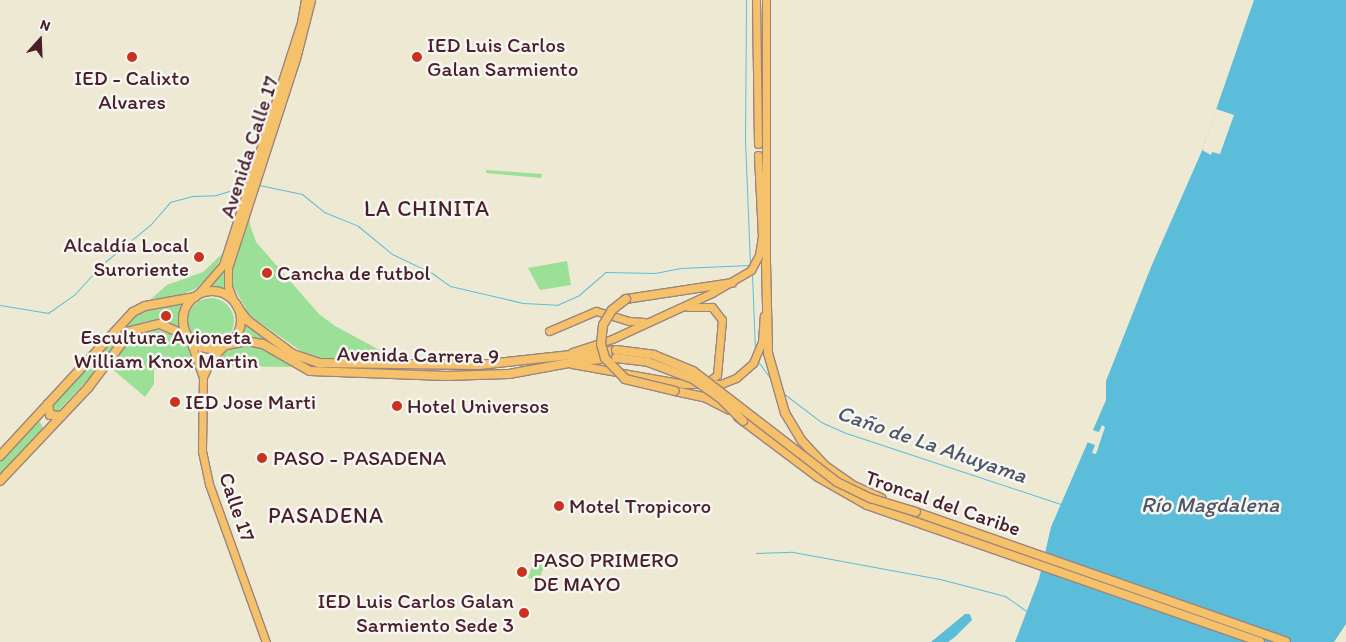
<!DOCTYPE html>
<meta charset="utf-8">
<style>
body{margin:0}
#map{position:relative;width:1346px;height:642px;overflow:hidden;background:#eee9d3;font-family:Itim,sans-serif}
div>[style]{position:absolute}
.green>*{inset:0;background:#9cdf96}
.round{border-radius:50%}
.water>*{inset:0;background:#5cbdda}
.pier>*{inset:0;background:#eee9d3}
.stream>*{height:1px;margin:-0.5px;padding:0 0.5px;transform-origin:0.5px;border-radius:0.5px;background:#5cbdda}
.roads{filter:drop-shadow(1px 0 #9c847f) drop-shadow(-1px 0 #9c847f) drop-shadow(0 1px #9c847f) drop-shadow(0 -1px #9c847f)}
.major>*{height:7px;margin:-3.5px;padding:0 3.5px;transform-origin:3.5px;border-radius:3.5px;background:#f5c16b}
.highway>*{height:8px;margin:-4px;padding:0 4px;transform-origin:4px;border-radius:4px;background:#f5c16b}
.highway>.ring{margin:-4px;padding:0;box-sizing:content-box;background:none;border:8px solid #f5c16b;border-radius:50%}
.bridges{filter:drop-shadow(1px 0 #9c847f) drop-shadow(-1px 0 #9c847f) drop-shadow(0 1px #9c847f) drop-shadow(0 -1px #9c847f)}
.highway-bridge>*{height:8px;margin:-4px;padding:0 4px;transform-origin:4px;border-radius:4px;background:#f5c16b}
.dots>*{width:14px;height:14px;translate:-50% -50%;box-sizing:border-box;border:2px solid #f6f6f2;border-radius:50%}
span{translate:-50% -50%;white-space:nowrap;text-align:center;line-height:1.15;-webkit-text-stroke:5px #f6f6f2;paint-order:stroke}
.poi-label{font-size:21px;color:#4a1f2b}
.left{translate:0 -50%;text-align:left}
.right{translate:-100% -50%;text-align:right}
.street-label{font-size:21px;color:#4a1f2b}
.neighbourhood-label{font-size:22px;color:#4a1f2b;letter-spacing:1px}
.water-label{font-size:22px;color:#505668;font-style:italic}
.north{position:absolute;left:15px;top:15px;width:50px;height:50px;-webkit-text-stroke:4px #f6f6f2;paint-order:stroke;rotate:20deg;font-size:14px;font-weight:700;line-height:20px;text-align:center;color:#4a1f2b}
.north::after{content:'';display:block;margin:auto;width:18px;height:22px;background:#4a1f2b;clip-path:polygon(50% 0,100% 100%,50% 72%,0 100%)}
</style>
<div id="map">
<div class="green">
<i style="clip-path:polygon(486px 170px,542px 174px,541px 178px,486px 173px)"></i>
<i style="clip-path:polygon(248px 207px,250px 225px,256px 242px,319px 314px,335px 326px,398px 360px,332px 361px,311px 358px,249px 315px,229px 278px)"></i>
<i style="clip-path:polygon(223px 253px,216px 268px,197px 288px,179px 296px,151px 299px,167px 285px,203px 272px)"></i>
<i style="clip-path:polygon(567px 261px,571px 285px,540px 290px,528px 268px)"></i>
<i style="clip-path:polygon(225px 269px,228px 294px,207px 290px,216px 280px)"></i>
<i class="round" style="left:188px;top:298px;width:46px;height:46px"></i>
<i style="clip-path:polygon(187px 303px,181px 320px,182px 333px,169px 327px,139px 326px,55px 414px,50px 407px,129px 320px,149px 309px)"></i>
<i style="clip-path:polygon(242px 319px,290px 355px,265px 341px,247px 339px,236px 341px)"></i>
<i style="clip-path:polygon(155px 329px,186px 338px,196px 370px,154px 369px,154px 384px,145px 397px,110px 367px,130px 336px)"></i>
<i style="clip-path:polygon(245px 344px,260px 347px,295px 367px,212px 366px,220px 354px)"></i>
<i style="clip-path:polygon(36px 422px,40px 422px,44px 429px,0 476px,0 461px)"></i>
<i style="clip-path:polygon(534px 560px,545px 563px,539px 581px,528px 578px)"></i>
</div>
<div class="water">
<i style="clip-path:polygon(1254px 0,1346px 0,1346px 624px,1334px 642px,1015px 642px,1039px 579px,1051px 527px,1106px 400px,1106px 381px,1151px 267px,1201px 153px)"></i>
<i style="clip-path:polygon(965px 614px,970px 614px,972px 620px,955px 637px,948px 642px,931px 642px)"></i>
</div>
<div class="pier">
<i style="clip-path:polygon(1216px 109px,1234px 115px,1220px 154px,1212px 152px,1211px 155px,1202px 150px)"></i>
<i style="clip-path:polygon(1102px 425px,1105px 427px,1096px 454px,1092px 453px,1095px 445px,1087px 442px,1092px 430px,1099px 432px)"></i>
</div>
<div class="stream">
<i style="left:746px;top:0;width:140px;rotate:90.4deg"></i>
<i style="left:745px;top:140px;width:124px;rotate:87.7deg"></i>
<i style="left:259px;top:185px;width:44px;rotate:11.8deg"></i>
<i style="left:302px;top:194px;width:28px;rotate:39deg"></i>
<i style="left:324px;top:212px;width:37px;rotate:22deg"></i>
<i style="left:358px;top:226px;width:44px;rotate:39.5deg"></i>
<i style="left:392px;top:254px;width:44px;rotate:25.4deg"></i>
<i style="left:432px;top:273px;width:22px;rotate:36deg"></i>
<i style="left:450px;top:286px;width:75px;rotate:13.1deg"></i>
<i style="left:523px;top:303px;width:34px;rotate:3deg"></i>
<i style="left:557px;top:305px;width:24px;rotate:-24deg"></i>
<i style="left:579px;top:295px;width:35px;rotate:-41deg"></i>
<i style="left:605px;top:272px;width:50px;rotate:1.1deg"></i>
<i style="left:655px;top:273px;width:26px;rotate:-11deg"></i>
<i style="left:681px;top:268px;width:68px;rotate:-2.5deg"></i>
<i style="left:752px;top:273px;width:78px;rotate:87.8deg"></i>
<i style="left:0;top:305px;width:49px;rotate:9.5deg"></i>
<i style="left:48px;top:313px;width:33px;rotate:-35deg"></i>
<i style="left:75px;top:294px;width:38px;rotate:-48deg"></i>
<i style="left:100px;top:266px;width:66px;rotate:-39.5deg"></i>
<i style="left:151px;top:224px;width:29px;rotate:-49deg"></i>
<i style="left:170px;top:202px;width:24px;rotate:-15deg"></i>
<i style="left:193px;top:196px;width:23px;rotate:-2deg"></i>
<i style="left:216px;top:195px;width:30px;rotate:-17deg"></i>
<i style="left:757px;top:360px;width:26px;rotate:54deg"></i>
<i style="left:783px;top:393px;width:48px;rotate:37.3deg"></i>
<i style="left:821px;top:422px;width:27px;rotate:24deg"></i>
<i style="left:846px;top:433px;width:226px;rotate:18.3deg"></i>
<i style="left:756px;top:553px;width:37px;rotate:-2deg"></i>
<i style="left:793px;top:552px;width:149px;rotate:10.4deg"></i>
<i style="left:940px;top:579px;width:67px;rotate:14.7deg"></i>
<i style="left:1005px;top:596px;width:28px;rotate:35deg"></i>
</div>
<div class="roads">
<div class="major">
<i style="left:756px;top:0;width:144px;rotate:89.2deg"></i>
<i style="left:766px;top:268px;width:268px;rotate:-90deg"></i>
<i style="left:197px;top:295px;width:40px;rotate:-49deg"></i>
<i style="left:223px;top:265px;width:255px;rotate:-72.2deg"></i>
<i style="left:301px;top:22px;width:22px;rotate:-80deg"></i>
<i style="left:235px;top:304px;width:18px;rotate:-112deg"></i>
<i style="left:228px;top:287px;width:19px;rotate:-90deg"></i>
<i style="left:228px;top:268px;width:220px;rotate:-72deg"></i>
<i style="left:296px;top:59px;width:61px;rotate:-75.7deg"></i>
<i style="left:688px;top:307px;width:24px"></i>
<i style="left:712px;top:307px;width:16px;rotate:52deg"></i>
<i style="left:722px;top:320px;width:55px;rotate:95.2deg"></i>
<i style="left:717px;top:375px;width:15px;rotate:143deg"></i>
<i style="left:549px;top:331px;width:51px;rotate:-23.1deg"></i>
<i style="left:596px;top:311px;width:34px;rotate:17deg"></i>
<i style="left:629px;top:321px;width:15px;rotate:4deg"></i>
<i style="left:190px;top:340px;width:39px;rotate:71deg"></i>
<i style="left:203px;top:377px;width:74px;rotate:90.8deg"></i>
<i style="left:202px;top:451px;width:34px;rotate:78deg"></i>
<i style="left:209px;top:484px;width:168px;rotate:70.2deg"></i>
<i style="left:572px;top:352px;width:42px;rotate:-18deg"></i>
<i style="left:612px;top:339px;width:110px;rotate:-24.7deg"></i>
<i style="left:712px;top:293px;width:45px;rotate:-30.5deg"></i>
<i style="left:751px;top:270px;width:17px;rotate:-62deg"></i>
<i style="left:759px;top:255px;width:18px;rotate:-81deg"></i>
<i style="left:762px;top:237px;width:82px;rotate:-92.8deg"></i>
<i style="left:572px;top:364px;width:114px;rotate:10.1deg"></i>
<i style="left:684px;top:384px;width:37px"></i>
<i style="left:721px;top:384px;width:16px;rotate:-22deg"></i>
<i style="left:736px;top:378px;width:23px;rotate:-41deg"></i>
<i style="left:753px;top:363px;width:23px;rotate:-67deg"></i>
<i style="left:762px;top:342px;width:26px;rotate:-86deg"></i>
<i style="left:203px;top:377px;width:21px;rotate:-65deg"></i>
<i style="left:212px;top:358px;width:17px;rotate:-45deg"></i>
</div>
<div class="highway">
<i style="left:766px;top:262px;width:91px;rotate:88.7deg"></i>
<i style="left:768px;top:353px;width:62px;rotate:74.2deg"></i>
<i style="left:785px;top:413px;width:33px;rotate:59deg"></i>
<i style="left:802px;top:441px;width:33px;rotate:47deg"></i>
<i style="left:824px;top:465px;width:37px;rotate:35deg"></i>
<i style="left:854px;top:486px;width:30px;rotate:24deg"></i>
<i class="ring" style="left:183px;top:291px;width:50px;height:50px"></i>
<i style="left:626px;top:299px;width:107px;rotate:-8.6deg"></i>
<i style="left:238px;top:308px;width:15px;rotate:53deg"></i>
<i style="left:247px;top:320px;width:57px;rotate:36.5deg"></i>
<i style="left:293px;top:354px;width:28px;rotate:19deg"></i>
<i style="left:319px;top:363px;width:160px;rotate:0.7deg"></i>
<i style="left:479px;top:365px;width:138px;rotate:-6.2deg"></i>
<i style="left:227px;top:345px;width:20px;rotate:-11deg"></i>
<i style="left:247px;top:341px;width:16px;rotate:11deg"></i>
<i style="left:263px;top:344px;width:54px;rotate:29.9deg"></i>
<i style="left:310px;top:371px;width:136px;rotate:2.1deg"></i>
<i style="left:446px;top:376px;width:63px;rotate:-1.8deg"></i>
<i style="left:509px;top:374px;width:72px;rotate:-10.4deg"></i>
<i style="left:580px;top:361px;width:36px;rotate:-5deg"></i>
<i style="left:675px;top:391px;width:30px;rotate:12deg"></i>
<i style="left:704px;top:397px;width:28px;rotate:27deg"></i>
<i style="left:48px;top:404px;width:11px;rotate:80deg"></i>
<i style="left:50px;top:415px;width:11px;rotate:5deg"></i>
<i style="left:738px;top:417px;width:100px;rotate:36.9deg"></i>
<i style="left:818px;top:477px;width:56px;rotate:29.7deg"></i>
<i style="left:867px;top:505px;width:416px;rotate:19.2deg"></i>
<i style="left:0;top:456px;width:196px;rotate:-47.3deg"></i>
<i style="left:133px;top:312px;width:13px;rotate:-27deg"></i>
<i style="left:145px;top:306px;width:51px;rotate:-10.2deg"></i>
<i style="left:0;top:481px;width:128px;rotate:-46.6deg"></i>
<i style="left:88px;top:388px;width:71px;rotate:-53deg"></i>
<i style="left:131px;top:331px;width:30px;rotate:-14deg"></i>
<i style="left:160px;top:324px;width:30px;rotate:24deg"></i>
<i style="left:910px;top:510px;width:398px;rotate:19.3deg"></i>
</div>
</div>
<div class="bridges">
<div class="highway-bridge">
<i style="left:626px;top:299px;width:18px;rotate:142deg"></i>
<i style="left:612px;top:310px;width:17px;rotate:121deg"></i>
<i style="left:603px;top:325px;width:19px;rotate:96deg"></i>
<i style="left:601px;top:344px;width:15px;rotate:74deg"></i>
<i style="left:605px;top:358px;width:29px;rotate:46deg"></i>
<i style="left:625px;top:379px;width:51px;rotate:13.5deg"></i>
<i style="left:616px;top:350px;width:38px;rotate:7deg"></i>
<i style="left:654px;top:355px;width:42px;rotate:22.3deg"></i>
<i style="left:693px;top:371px;width:182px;rotate:37.6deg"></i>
<i style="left:837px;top:482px;width:37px;rotate:26deg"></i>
<i style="left:870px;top:498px;width:48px;rotate:16.9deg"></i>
<i style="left:616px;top:358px;width:32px;rotate:7deg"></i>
<i style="left:648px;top:362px;width:48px;rotate:20.7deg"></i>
<i style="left:693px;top:379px;width:32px;rotate:35deg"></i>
<i style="left:719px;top:397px;width:34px;rotate:45deg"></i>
</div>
</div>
<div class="dots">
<i style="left:132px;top:57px;background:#c8321e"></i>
<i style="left:417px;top:57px;background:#c8321e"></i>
<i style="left:199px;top:257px;background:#c8321e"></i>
<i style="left:267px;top:273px;background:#c8321e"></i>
<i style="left:166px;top:316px;background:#c8321e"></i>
<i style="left:175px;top:402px;background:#c8321e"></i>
<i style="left:397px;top:406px;background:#c8321e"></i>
<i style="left:262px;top:458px;background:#c8321e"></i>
<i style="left:559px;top:506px;background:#c8321e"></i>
<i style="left:522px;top:572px;background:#c8321e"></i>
<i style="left:524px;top:613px;background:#c8321e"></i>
</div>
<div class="poi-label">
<span class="left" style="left:427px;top:57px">IED Luis Carlos<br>Galan Sarmiento</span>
<span style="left:132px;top:90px">IED - Calixto<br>Alvares</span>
<span class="right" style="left:189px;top:257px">Alcaldía Local<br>Suroriente</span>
<span class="left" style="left:277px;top:273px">Cancha de futbol</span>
<span style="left:166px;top:349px">Escultura Avioneta<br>William Knox Martin</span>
<span class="left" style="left:185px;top:402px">IED Jose Marti</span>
<span class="left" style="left:407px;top:406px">Hotel Universos</span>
<span class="left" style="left:273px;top:458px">PASO - PASADENA</span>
<span class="left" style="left:569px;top:506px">Motel Tropicoro</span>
<span class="left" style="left:533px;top:572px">PASO PRIMERO<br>DE MAYO</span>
<span class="right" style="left:514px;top:613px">IED Luis Carlos Galan<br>Sarmiento Sede 3</span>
</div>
<div class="street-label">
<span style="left:249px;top:147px;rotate:-72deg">Avenida Calle 17</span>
<span style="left:418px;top:355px;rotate:1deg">Avenida Carrera 9</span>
<span style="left:943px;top:503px;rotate:19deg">Troncal del Caribe</span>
<span style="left:237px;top:507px;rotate:71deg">Calle 17</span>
</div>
<div class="neighbourhood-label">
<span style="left:427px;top:209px">LA CHINITA</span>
<span style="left:326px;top:516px">PASADENA</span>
</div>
<div class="water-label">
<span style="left:932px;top:444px;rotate:19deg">Caño de La Ahuyama</span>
<span style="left:1210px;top:505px">Río Magdalena</span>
</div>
<div class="north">N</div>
</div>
